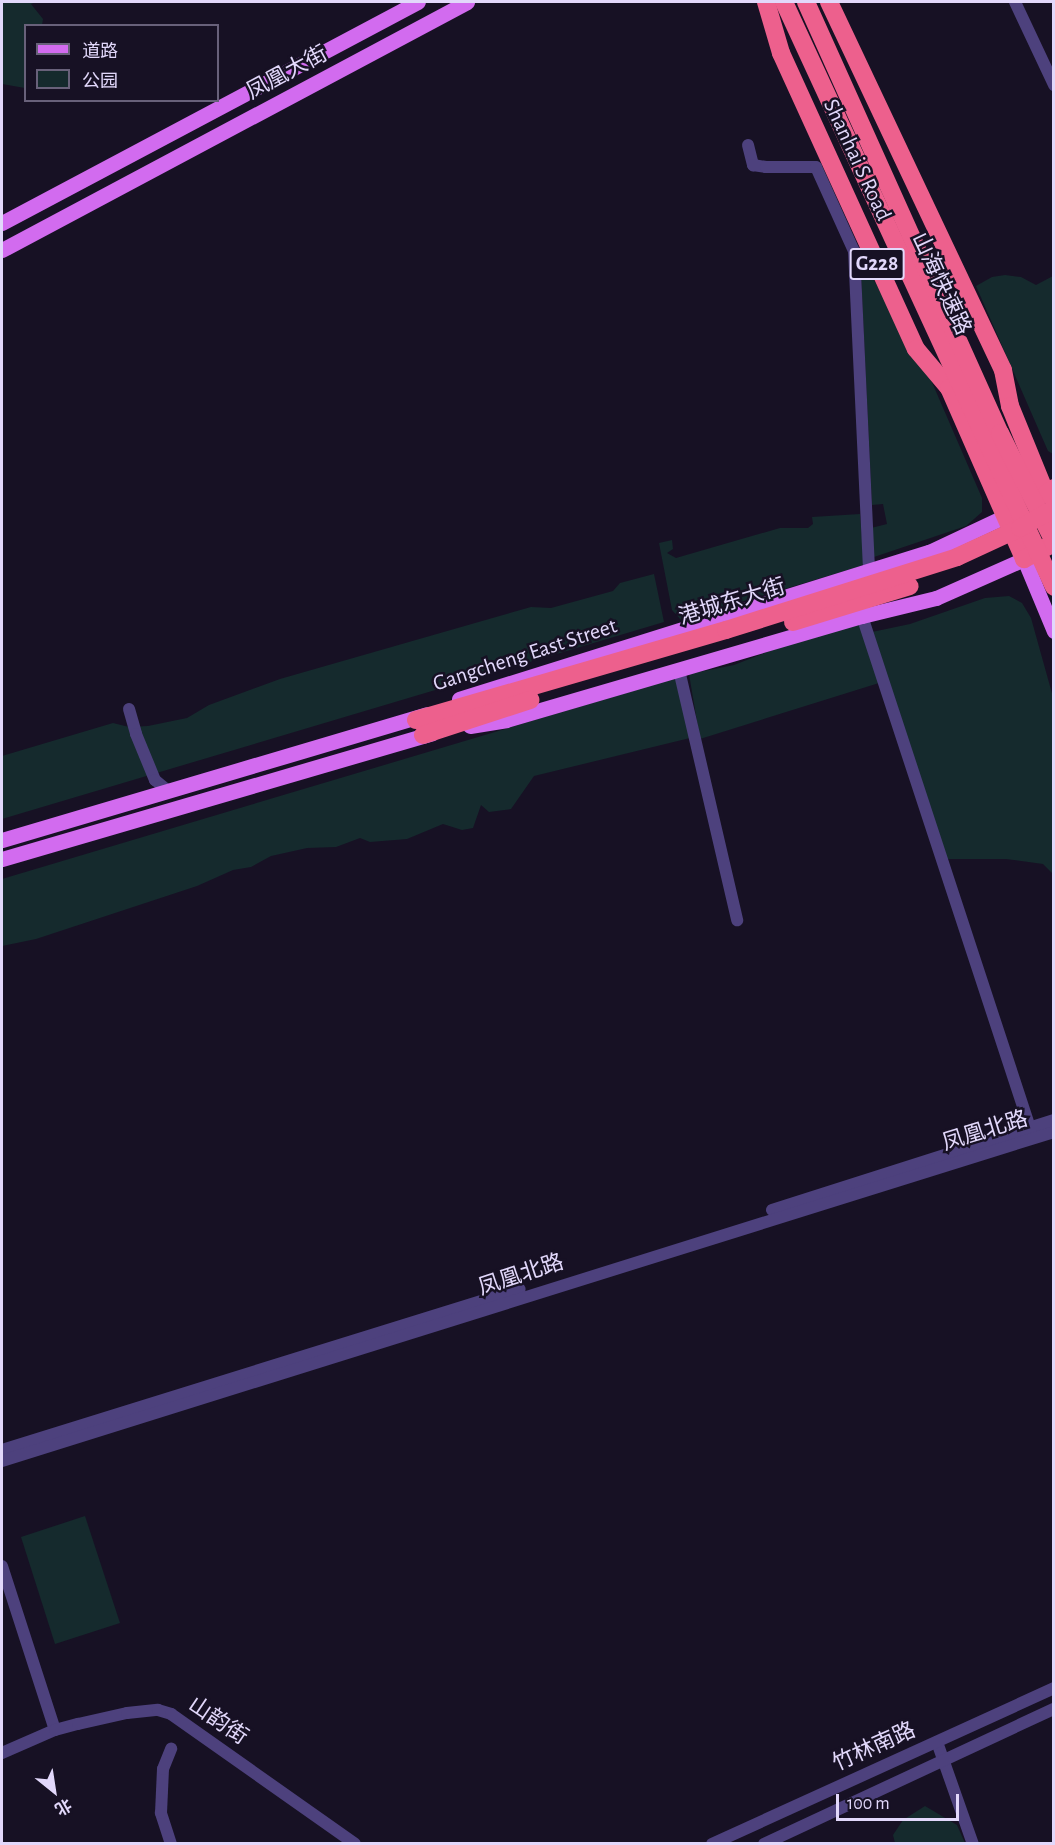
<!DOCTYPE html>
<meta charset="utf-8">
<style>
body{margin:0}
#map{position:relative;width:1055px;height:1845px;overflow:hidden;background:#171124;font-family:"Alegreya Sans","Noto Sans SC",sans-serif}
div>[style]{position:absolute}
.green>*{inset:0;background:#152a2d}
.minor>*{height:12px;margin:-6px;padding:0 6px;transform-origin:6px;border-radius:6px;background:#4d417d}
.major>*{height:15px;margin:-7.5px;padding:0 7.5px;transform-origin:7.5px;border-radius:7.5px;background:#d26bef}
.highway>*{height:18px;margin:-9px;padding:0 9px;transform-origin:9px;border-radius:9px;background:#ed608d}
.highway-bridge>*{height:18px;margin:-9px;padding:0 9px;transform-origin:9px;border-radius:9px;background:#ed608d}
span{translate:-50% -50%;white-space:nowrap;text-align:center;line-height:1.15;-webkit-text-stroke:5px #171124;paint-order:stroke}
.shield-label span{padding:2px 4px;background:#171124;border:2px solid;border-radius:4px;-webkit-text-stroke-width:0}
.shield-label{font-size:21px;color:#e2d8fb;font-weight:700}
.street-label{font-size:22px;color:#e2d8fb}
.frame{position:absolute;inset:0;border:3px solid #e2d8fb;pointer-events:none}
.legend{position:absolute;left:24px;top:24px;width:195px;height:78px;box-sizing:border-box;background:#171124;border:2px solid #68617a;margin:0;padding:8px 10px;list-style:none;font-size:18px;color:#e2d8fb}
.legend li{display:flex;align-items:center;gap:12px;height:30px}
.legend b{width:30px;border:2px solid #68617a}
.north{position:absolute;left:24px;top:1761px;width:60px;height:60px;-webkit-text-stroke:4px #171124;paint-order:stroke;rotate:150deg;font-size:16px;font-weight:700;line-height:24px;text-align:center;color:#e2d8fb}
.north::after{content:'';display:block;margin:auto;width:21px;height:27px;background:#e2d8fb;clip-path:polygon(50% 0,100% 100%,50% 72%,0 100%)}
.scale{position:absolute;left:836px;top:1794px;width:123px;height:27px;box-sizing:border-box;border:3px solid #e2d8fb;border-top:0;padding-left:8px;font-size:18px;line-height:21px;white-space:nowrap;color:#e2d8fb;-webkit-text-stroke:4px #171124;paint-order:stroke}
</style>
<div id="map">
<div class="green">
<i style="clip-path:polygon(2px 2px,36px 2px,31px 4px,43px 19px,42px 25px,26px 26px,25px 88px,2px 84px)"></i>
<i style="clip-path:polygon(867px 268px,931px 380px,982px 498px,982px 512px,966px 526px,874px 557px,871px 528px,887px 524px,883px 504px,872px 505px,861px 274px)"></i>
<i style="clip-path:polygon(1005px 275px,1021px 277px,1036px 285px,1053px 276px,1053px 454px,1048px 451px,976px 286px,992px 277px)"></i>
<i style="clip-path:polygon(860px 514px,864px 563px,861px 566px,681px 620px,672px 610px,659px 543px,672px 540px,673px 549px,667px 553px,676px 558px,780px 528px,808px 528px,813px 524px,812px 517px)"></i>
<i style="clip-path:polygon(654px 574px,664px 622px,2px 819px,2px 756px,113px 723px,129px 727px,148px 726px,187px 718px,209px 705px,280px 679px,531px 607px,551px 608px,613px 591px,620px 583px)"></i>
<i style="clip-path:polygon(1009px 596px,1022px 603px,1031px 618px,1053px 697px,1053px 874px,1043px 864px,1006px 859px,946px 859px,872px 632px,910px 624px,985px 598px)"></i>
<i style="clip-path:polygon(860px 624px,879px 683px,700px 739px,689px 674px,734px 665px,785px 645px)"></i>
<i style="clip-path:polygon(676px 678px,690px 738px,534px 776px,511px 809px,489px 812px,481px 805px,473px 828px,462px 830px,443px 824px,407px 839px,370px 842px,360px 838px,336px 847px,307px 848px,271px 856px,251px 867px,233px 870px,197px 886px,36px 939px,2px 946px,2px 879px)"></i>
<i style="clip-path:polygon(85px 1516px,120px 1623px,55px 1644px,21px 1537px)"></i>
<i style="clip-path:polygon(925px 1806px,957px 1825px,965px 1843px,895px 1843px,893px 1835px,903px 1820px)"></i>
</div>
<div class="minor">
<i style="left:1015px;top:2px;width:92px;rotate:64.8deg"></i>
<i style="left:748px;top:145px;width:21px;rotate:76deg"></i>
<i style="left:753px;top:165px;width:13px;rotate:9deg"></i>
<i style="left:766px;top:167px;width:50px"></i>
<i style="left:816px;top:167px;width:92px;rotate:65.7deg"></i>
<i style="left:854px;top:251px;width:321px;rotate:87.3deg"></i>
<i style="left:862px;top:616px;width:539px;rotate:71.83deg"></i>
<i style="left:679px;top:670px;width:257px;rotate:76.9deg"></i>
<i style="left:129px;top:709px;width:26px;rotate:74deg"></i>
<i style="left:136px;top:734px;width:50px;rotate:67.6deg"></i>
<i style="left:155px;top:780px;width:17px;rotate:40deg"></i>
<i style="left:772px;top:1210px;width:296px;rotate:-17.7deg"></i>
<i style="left:2px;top:1450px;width:542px;rotate:-17.27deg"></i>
<i style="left:2px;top:1461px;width:1102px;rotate:-17.37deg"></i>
<i style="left:2px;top:1566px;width:172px;rotate:72.1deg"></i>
<i style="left:937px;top:1742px;width:108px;rotate:70.6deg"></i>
<i style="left:2px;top:1753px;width:58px;rotate:-23.5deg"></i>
<i style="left:55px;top:1730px;width:24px;rotate:-15deg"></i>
<i style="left:78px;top:1724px;width:50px;rotate:-12.7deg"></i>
<i style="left:127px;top:1713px;width:31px;rotate:-6deg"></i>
<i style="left:158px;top:1710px;width:14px;rotate:17deg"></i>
<i style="left:171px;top:1714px;width:225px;rotate:35.2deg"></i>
<i style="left:171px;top:1844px;width:33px;rotate:-108deg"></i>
<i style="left:161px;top:1813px;width:44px;rotate:-87.4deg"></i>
<i style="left:163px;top:1769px;width:22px;rotate:-68deg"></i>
<i style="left:712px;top:1844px;width:376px;rotate:-24.5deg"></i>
<i style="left:764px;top:1844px;width:320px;rotate:-25deg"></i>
</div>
<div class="major">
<i style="left:2px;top:223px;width:471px;rotate:-28deg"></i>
<i style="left:2px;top:250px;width:527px;rotate:-28.07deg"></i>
<i style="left:459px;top:699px;width:492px;rotate:-17.4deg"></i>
<i style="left:929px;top:552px;width:96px;rotate:-25.2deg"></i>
<i style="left:470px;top:726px;width:36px;rotate:-9deg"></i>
<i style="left:506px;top:720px;width:371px;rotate:-16.3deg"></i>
<i style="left:862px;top:616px;width:76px;rotate:-13.7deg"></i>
<i style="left:936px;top:598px;width:96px;rotate:-23.9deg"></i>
<i style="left:1024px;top:559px;width:78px;rotate:67.4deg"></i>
<i style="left:2px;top:840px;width:443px;rotate:-16.5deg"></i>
<i style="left:2px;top:859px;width:448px;rotate:-16.3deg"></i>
</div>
<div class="highway">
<i style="left:766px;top:2px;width:53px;rotate:73.6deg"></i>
<i style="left:781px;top:53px;width:325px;rotate:65.5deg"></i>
<i style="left:916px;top:349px;width:51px;rotate:49.8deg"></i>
<i style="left:949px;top:388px;width:187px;rotate:66.3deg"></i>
<i style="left:1024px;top:559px;width:34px;rotate:-28deg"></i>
<i style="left:829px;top:2px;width:407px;rotate:64.7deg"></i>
<i style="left:1003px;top:370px;width:37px;rotate:79deg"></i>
<i style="left:1010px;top:406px;width:95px;rotate:67.8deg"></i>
<i style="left:1046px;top:494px;width:10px;rotate:-37deg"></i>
<i style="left:416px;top:720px;width:323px;rotate:-16.2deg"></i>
<i style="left:423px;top:735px;width:113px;rotate:-18.1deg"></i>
</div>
<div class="highway-bridge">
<i style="left:784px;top:2px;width:644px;rotate:65.22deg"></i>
<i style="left:806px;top:2px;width:473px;rotate:65.8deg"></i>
<i style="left:1000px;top:433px;width:122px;rotate:63.6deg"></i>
<i style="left:793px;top:622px;width:122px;rotate:-17.1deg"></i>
<i style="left:726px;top:630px;width:242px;rotate:-17.5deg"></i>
<i style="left:957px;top:557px;width:69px;rotate:-24.7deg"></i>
<i style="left:1020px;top:528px;width:39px;rotate:-30deg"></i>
</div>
<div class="shield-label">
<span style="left:877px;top:264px">G228</span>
</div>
<div class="street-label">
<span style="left:287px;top:73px;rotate:-28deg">凤凰大街</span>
<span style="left:857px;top:160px;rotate:65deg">Shanhai S Road</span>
<span style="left:941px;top:284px;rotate:65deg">山海快速路</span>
<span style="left:732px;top:602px;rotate:-17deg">港城东大街</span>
<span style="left:525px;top:655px;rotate:-18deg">Gangcheng East Street</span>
<span style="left:985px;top:1131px;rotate:-17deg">凤凰北路</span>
<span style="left:521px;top:1275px;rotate:-18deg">凤凰北路</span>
<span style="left:218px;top:1721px;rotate:34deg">山韵街</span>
<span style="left:874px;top:1747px;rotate:-24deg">竹林南路</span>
</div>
<div class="frame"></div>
<ul class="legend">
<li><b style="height:8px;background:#d26bef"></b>道路</li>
<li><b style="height:16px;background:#152a2d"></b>公园</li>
</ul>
<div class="north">北</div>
<div class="scale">100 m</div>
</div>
